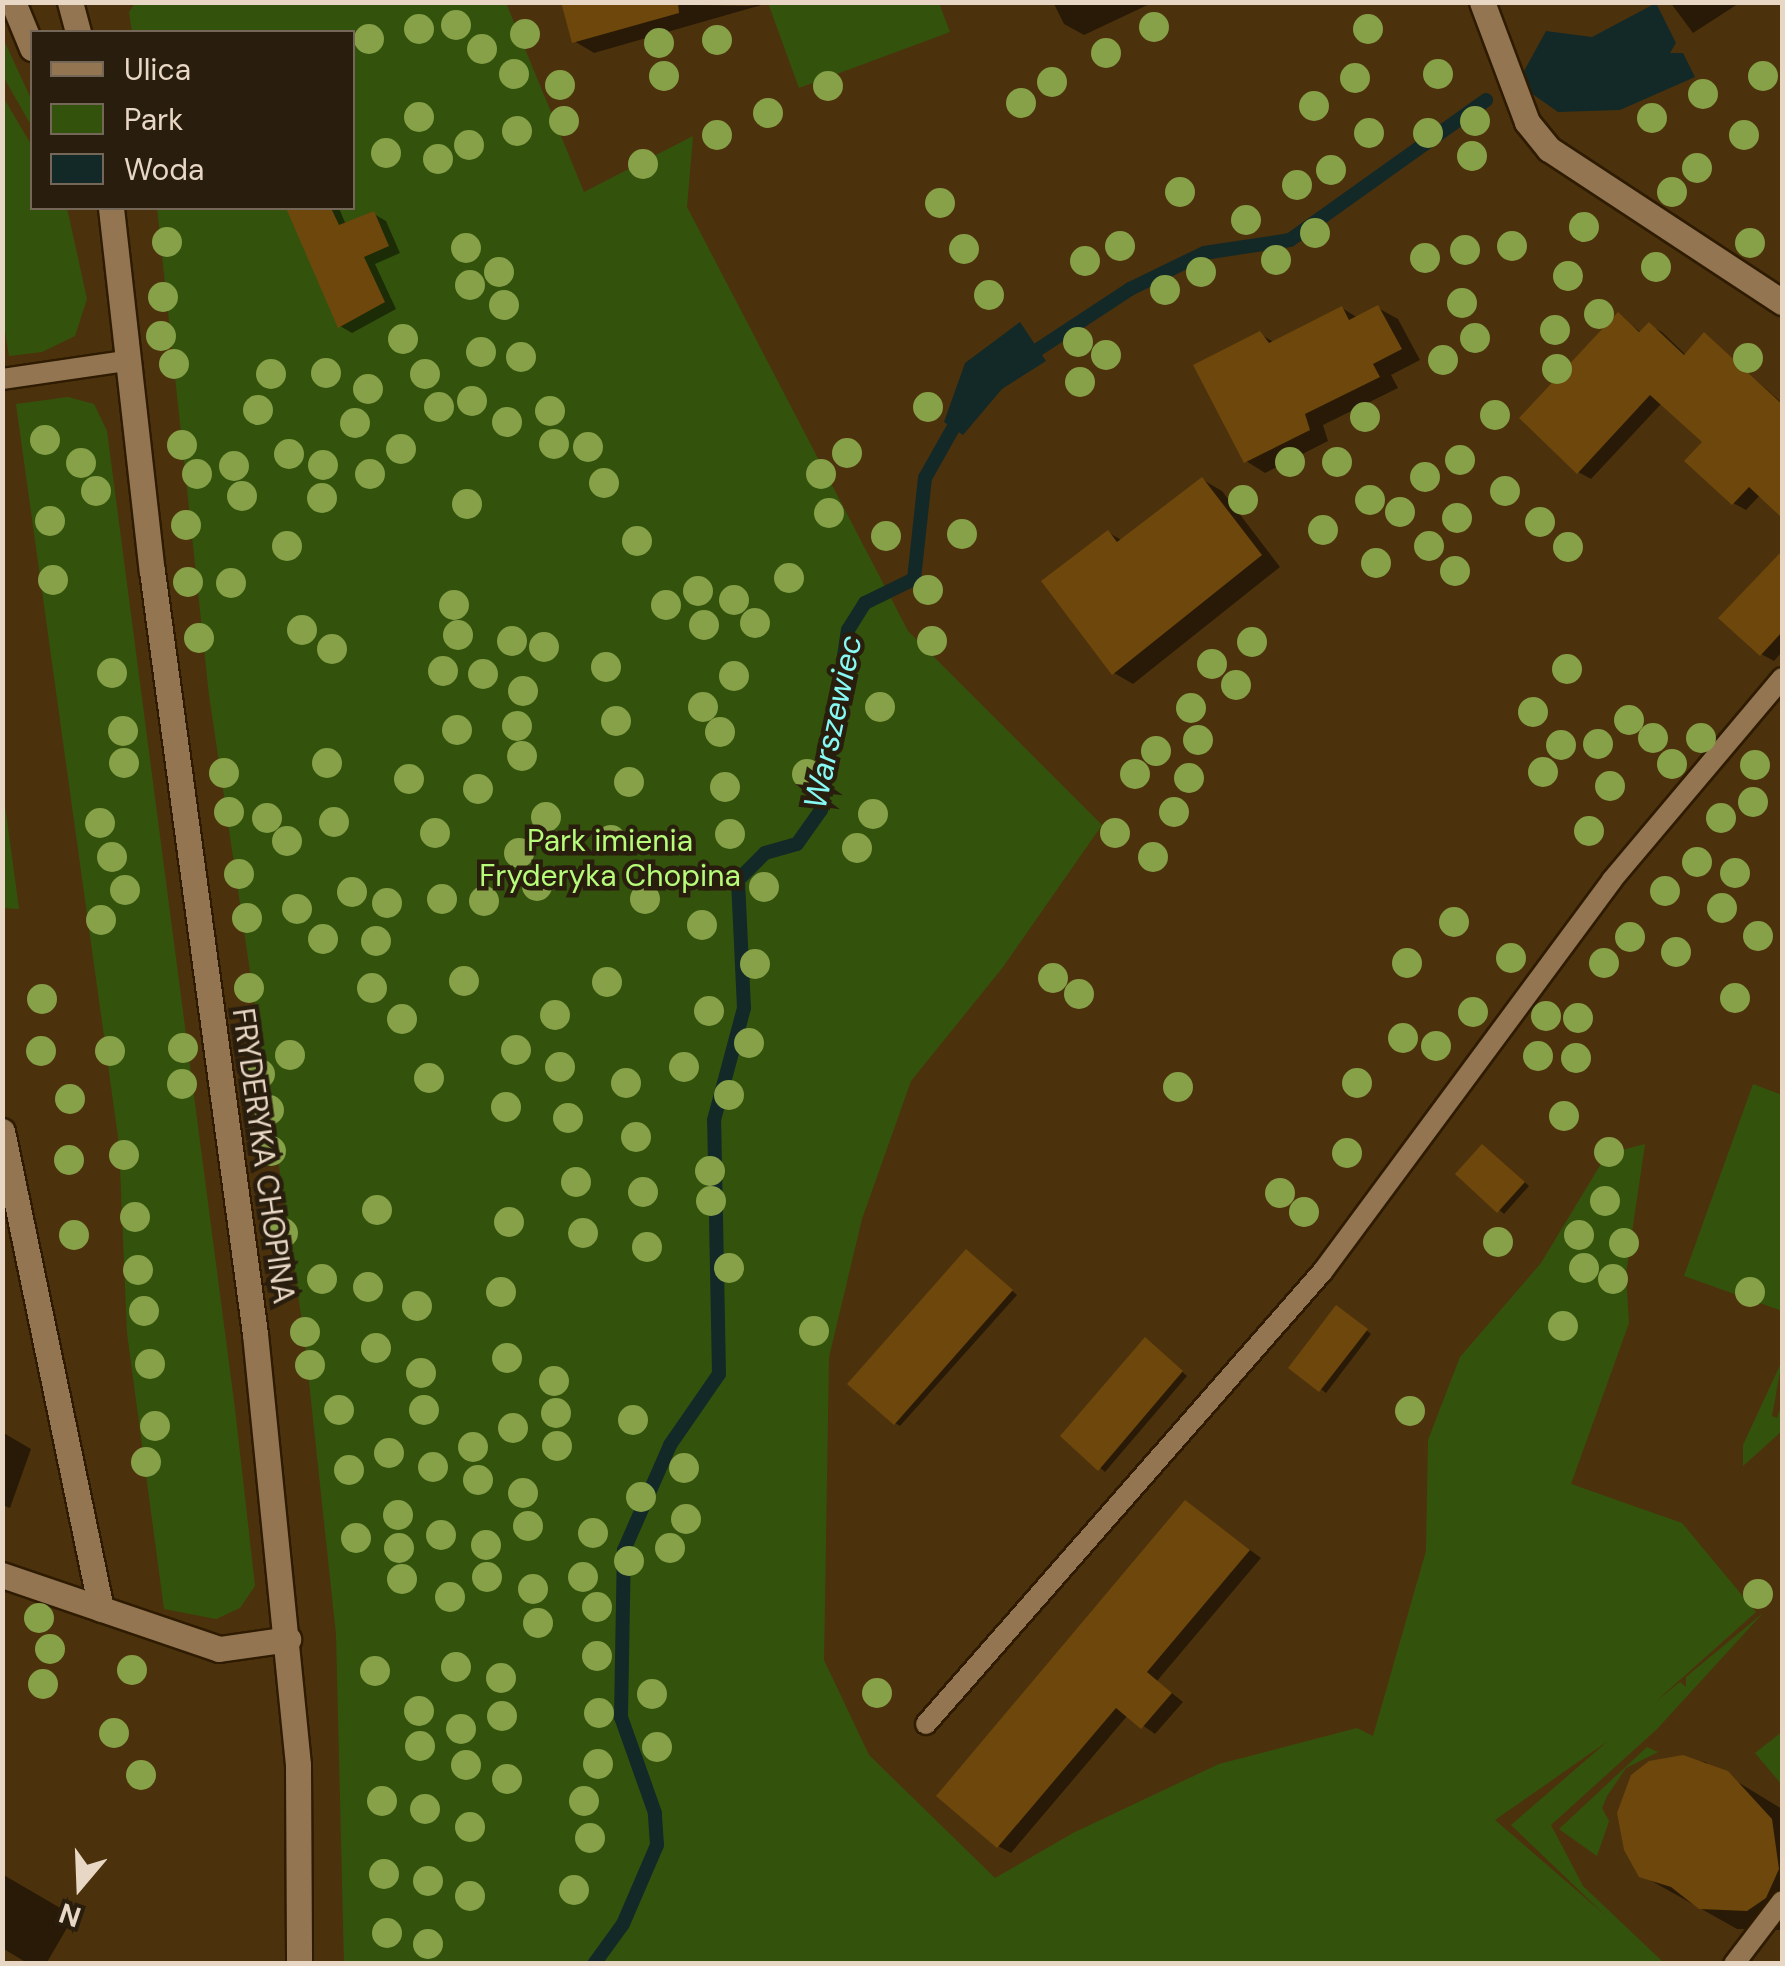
<!DOCTYPE html>
<style>
body{margin:0}
#map{position:relative;width:1785px;height:1966px;overflow:hidden;background:#4c320c;font-family:"DM Sans",sans-serif}
div>[style]{position:absolute}
.green>*{inset:0;background:#33530d}
.water>*{inset:0;background:#132928}
.shadow>*{inset:0;background:#0007}
.stream>*{height:14px;margin:-7px;padding:0 7px;transform-origin:7px;border-radius:7px;background:#132928}
.building>*{inset:0;background:#6d470b}
.roads{filter:drop-shadow(2px 0 #2e1b01) drop-shadow(-2px 0 #2e1b01) drop-shadow(0 2px #2e1b01) drop-shadow(0 -2px #2e1b01)}
.service>*{height:20px;margin:-10px;padding:0 10px;transform-origin:10px;border-radius:10px;background:#937651}
.minor>*{height:25px;margin:-12.5px;padding:0 12.5px;transform-origin:12.5px;border-radius:12.5px;background:#937651}
.tertiary>*{height:25px;margin:-12.5px;padding:0 12.5px;transform-origin:12.5px;border-radius:12.5px;background:#937651}
.trees>*{width:30px;height:30px;margin:-15px;border-radius:50%;background:#87a148}
span{translate:-50% -50%;white-space:nowrap;text-align:center;line-height:1.15;-webkit-text-stroke:9px #291d0e;paint-order:stroke}
.park-label{font-size:30px;color:#b7fb7a}
.street-label{font-size:30px;color:#e8d7c4}
.water-label{font-size:32px;color:#87f9f4;font-style:italic}
.frame{position:absolute;inset:0;border:5px solid #e8d7c4;pointer-events:none}
.legend{position:absolute;left:30px;top:30px;width:325px;height:180px;box-sizing:border-box;background:#291d0e;border:2px solid #756757;margin:0;padding:12px 18px;list-style:none;font-size:30px;color:#e8d7c4}
.legend li{display:flex;align-items:center;gap:20px;height:50px}
.legend b{width:50px;border:2px solid #756757}
.north{position:absolute;left:30px;top:1836px;width:100px;height:100px;-webkit-text-stroke:8px #291d0e;paint-order:stroke;rotate:199deg;font-size:28px;font-weight:700;line-height:40px;text-align:center;color:#e8d7c4}
.north::after{content:'';display:block;margin:auto;width:35px;height:45px;background:#e8d7c4;clip-path:polygon(50% 0,100% 100%,50% 72%,0 100%)}
</style>
<div id="map">
<div class="green">
<i style="clip-path:polygon(evenodd,136px 2px,506px 3px,584px 192px,693px 136px,687px 207px,908px 631px,1102px 825px,1003px 967px,911px 1081px,862px 1219px,829px 1357px,824px 1660px,869px 1755px,995px 1878px,1073px 1833px,1219px 1764px,1357px 1728px,1373px 1736px,1426px 1551px,1428px 1440px,1460px 1357px,1541px 1263px,1607px 1154px,1645px 1144px,1626px 1274px,1629px 1323px,1571px 1484px,1682px 1523px,1756px 1612px,1654px 1703px,1680px 1682px,1686px 1687px,1686px 1677px,1763px 1613px,1657px 1729px,1551px 1825px,1583px 1886px,1664px 1963px,344px 1963px,336px 1634px,304px 1335px,209px 695px,157px 208px,352px 208px,352px 32px,132px 32px,129px 12px,136px 2px,1608px 1741px,1511px 1825px,1606px 1916px,1495px 1820px,1608px 1741px)"></i>
<i style="clip-path:polygon(768px 3px,939px 3px,950px 32px,799px 88px)"></i>
<i style="clip-path:polygon(2px 36px,32px 101px,32px 127px,3px 76px)"></i>
<i style="clip-path:polygon(3px 97px,32px 146px,32px 208px,67px 208px,87px 299px,75px 336px,42px 352px,9px 356px,2px 312px)"></i>
<i style="clip-path:polygon(68px 397px,94px 404px,107px 431px,235px 1409px,255px 1586px,240px 1608px,216px 1619px,164px 1609px,127px 1333px,119px 1144px,16px 404px)"></i>
<i style="clip-path:polygon(3px 791px,19px 909px,3px 908px)"></i>
<i style="clip-path:polygon(1753px 1084px,1782px 1095px,1782px 1311px,1684px 1276px)"></i>
<i style="clip-path:polygon(1782px 1361px,1772px 1416px,1777px 1418px,1782px 1403px,1782px 1431px,1743px 1466px,1743px 1445px)"></i>
<i style="clip-path:polygon(1782px 1732px,1782px 1785px,1755px 1753px)"></i>
<i style="clip-path:polygon(1647px 1747px,1658px 1752px,1626px 1768px,1607px 1796px,1602px 1808px,1609px 1821px,1597px 1856px,1559px 1829px)"></i>
</div>
<div class="water">
<i style="clip-path:polygon(1656px 3px,1676px 43px,1670px 53px,1683px 53px,1695px 77px,1620px 110px,1558px 112px,1531px 93px,1524px 71px,1546px 31px,1592px 37px)"></i>
<i style="clip-path:polygon(1020px 322px,1046px 361px,1002px 389px,963px 435px,944px 422px,965px 363px)"></i>
</div>
<div class="shadow">
<i style="clip-path:polygon(563px 2px,748px 6px,765px 4px,594px 53px,574px 41px)"></i>
<i style="clip-path:polygon(1053px 2px,1154px 2px,1084px 35px,1064px 24px)"></i>
<i style="clip-path:polygon(1670px 2px,1741px 2px,1693px 33px)"></i>
<i style="clip-path:polygon(289px 208px,339px 208px,346px 225px,374px 214px,386px 221px,400px 253px,375px 264px,396px 309px,352px 333px,340px 326px)"></i>
<i style="clip-path:polygon(1342px 308px,1358px 318px,1378px 308px,1398px 319px,1420px 360px,1391px 375px,1398px 388px,1323px 425px,1328px 441px,1265px 473px,1246px 461px,1260px 334px,1275px 343px)"></i>
<i style="clip-path:polygon(1618px 315px,1642px 333px,1649px 325px,1662px 332px,1687px 356px,1705px 335px,1782px 403px,1782px 514px,1761px 494px,1746px 510px,1733px 503px,1705px 442px,1662px 403px,1591px 479px,1578px 472px)"></i>
<i style="clip-path:polygon(1203px 480px,1222px 491px,1280px 567px,1133px 684px,1114px 673px,1109px 533px,1123px 541px)"></i>
<i style="clip-path:polygon(1774px 583px,1782px 591px,1782px 652px,1774px 661px,1761px 654px)"></i>
<i style="clip-path:polygon(1488px 1150px,1529px 1186px,1504px 1214px,1458px 1174px)"></i>
<i style="clip-path:polygon(972px 1255px,1017px 1295px,900px 1426px,895px 1423px)"></i>
<i style="clip-path:polygon(1342px 1311px,1371px 1334px,1326px 1393px,1291px 1367px)"></i>
<i style="clip-path:polygon(1151px 1344px,1187px 1376px,1105px 1472px,1064px 1436px)"></i>
<i style="clip-path:polygon(2px 1432px,31px 1449px,10px 1508px,2px 1505px)"></i>
<i style="clip-path:polygon(1186px 1503px,1261px 1558px,1157px 1681px,1183px 1702px,1155px 1734px,1128px 1715px,1011px 1853px,998px 1846px)"></i>
<i style="clip-path:polygon(1672px 1757px,1705px 1762px,1782px 1809px,1782px 1930px,1737px 1929px,1641px 1875px)"></i>
<i style="clip-path:polygon(2px 1874px,74px 1916px,46px 1964px,29px 1964px,2px 1948px)"></i>
</div>
<div class="stream">
<i style="left:1025px;top:358px;width:126px;rotate:-33.3deg"></i>
<i style="left:1130px;top:289px;width:82px;rotate:-25.9deg"></i>
<i style="left:1204px;top:253px;width:87px;rotate:-8.6deg"></i>
<i style="left:1290px;top:240px;width:241px;rotate:-35.5deg"></i>
<i style="left:594px;top:1964px;width:49px;rotate:-54.1deg"></i>
<i style="left:623px;top:1924px;width:86px;rotate:-66.7deg"></i>
<i style="left:657px;top:1845px;width:32px;rotate:-94deg"></i>
<i style="left:655px;top:1813px;width:102px;rotate:-109.5deg"></i>
<i style="left:621px;top:1717px;width:167px;rotate:-89deg"></i>
<i style="left:624px;top:1550px;width:115px;rotate:-66.3deg"></i>
<i style="left:670px;top:1445px;width:86px;rotate:-55.4deg"></i>
<i style="left:719px;top:1374px;width:254px;rotate:-91.1deg"></i>
<i style="left:714px;top:1120px;width:116px;rotate:-75deg"></i>
<i style="left:744px;top:1008px;width:128px;rotate:-92.7deg"></i>
<i style="left:738px;top:880px;width:38px;rotate:-45deg"></i>
<i style="left:765px;top:853px;width:33px;rotate:-16deg"></i>
<i style="left:797px;top:844px;width:42px;rotate:-54.8deg"></i>
<i style="left:821px;top:810px;width:182px;rotate:-81.5deg"></i>
<i style="left:848px;top:630px;width:32px;rotate:-58deg"></i>
<i style="left:865px;top:603px;width:55px;rotate:-26.1deg"></i>
<i style="left:914px;top:579px;width:102px;rotate:-83.8deg"></i>
<i style="left:925px;top:478px;width:73px;rotate:-60.6deg"></i>
</div>
<div class="building">
<i style="clip-path:polygon(561px 2px,678px 2px,679px 13px,572px 43px)"></i>
<i style="clip-path:polygon(286px 208px,331px 208px,339px 225px,374px 211px,389px 246px,364px 257px,385px 302px,338px 328px)"></i>
<i style="clip-path:polygon(1378px 305px,1402px 349px,1373px 364px,1380px 377px,1305px 414px,1310px 430px,1244px 463px,1193px 365px,1260px 331px,1269px 343px,1342px 306px,1349px 320px)"></i>
<i style="clip-path:polygon(1618px 312px,1639px 332px,1649px 322px,1684px 355px,1704px 332px,1782px 404px,1782px 518px,1749px 487px,1732px 505px,1684px 461px,1702px 442px,1650px 395px,1577px 474px,1519px 418px)"></i>
<i style="clip-path:polygon(1202px 477px,1262px 555px,1112px 675px,1041px 581px,1108px 530px,1117px 542px)"></i>
<i style="clip-path:polygon(1782px 551px,1782px 632px,1760px 656px,1718px 618px)"></i>
<i style="clip-path:polygon(1482px 1144px,1525px 1182px,1497px 1213px,1455px 1174px)"></i>
<i style="clip-path:polygon(966px 1249px,1013px 1290px,894px 1425px,847px 1384px)"></i>
<i style="clip-path:polygon(1336px 1305px,1368px 1329px,1319px 1392px,1288px 1368px)"></i>
<i style="clip-path:polygon(1145px 1337px,1183px 1371px,1098px 1471px,1060px 1436px)"></i>
<i style="clip-path:polygon(1185px 1500px,1250px 1550px,1147px 1672px,1172px 1693px,1141px 1729px,1116px 1708px,997px 1848px,936px 1796px)"></i>
<i style="clip-path:polygon(1683px 1755px,1728px 1771px,1772px 1819px,1779px 1869px,1766px 1898px,1747px 1911px,1699px 1909px,1671px 1887px,1639px 1877px,1624px 1850px,1617px 1813px,1631px 1775px,1649px 1761px)"></i>
</div>
<div class="roads">
<div class="service">
<i style="left:2px;top:379px;width:125px;rotate:-8.3deg"></i>
<i style="left:926px;top:1724px;width:602px;rotate:-48.77deg"></i>
<i style="left:1323px;top:1271px;width:486px;rotate:-53.5deg"></i>
<i style="left:1612px;top:880px;width:264px;rotate:-49.9deg"></i>
<i style="left:1734px;top:1964px;width:79px;rotate:-52.7deg"></i>
</div>
<div class="minor">
<i style="left:1482px;top:2px;width:128px;rotate:69.4deg"></i>
<i style="left:1527px;top:122px;width:35px;rotate:51deg"></i>
<i style="left:1549px;top:149px;width:279px;rotate:33.3deg"></i>
<i style="left:2px;top:1131px;width:488px;rotate:78.3deg"></i>
<i style="left:2px;top:1575px;width:229px;rotate:18.8deg"></i>
<i style="left:219px;top:1649px;width:70px;rotate:-8.2deg"></i>
</div>
<div class="tertiary">
<i style="left:13px;top:2px;width:50px;rotate:67.6deg"></i>
<i style="left:70px;top:2px;width:31px;rotate:75deg"></i>
<i style="left:111px;top:208px;width:365px;rotate:83.6deg"></i>
<i style="left:152px;top:571px;width:770px;rotate:82.31deg"></i>
<i style="left:255px;top:1334px;width:433px;rotate:84.3deg"></i>
<i style="left:298px;top:1765px;width:199px;rotate:89.7deg"></i>
</div>
</div>
<div class="trees">
<i style="left:456px;top:25px"></i>
<i style="left:1154px;top:27px"></i>
<i style="left:419px;top:29px"></i>
<i style="left:1368px;top:29px"></i>
<i style="left:525px;top:34px"></i>
<i style="left:369px;top:39px"></i>
<i style="left:717px;top:40px"></i>
<i style="left:659px;top:43px"></i>
<i style="left:482px;top:49px"></i>
<i style="left:1106px;top:53px"></i>
<i style="left:514px;top:74px"></i>
<i style="left:1438px;top:74px"></i>
<i style="left:664px;top:76px"></i>
<i style="left:1763px;top:76px"></i>
<i style="left:1355px;top:78px"></i>
<i style="left:1052px;top:82px"></i>
<i style="left:560px;top:85px"></i>
<i style="left:828px;top:86px"></i>
<i style="left:1703px;top:94px"></i>
<i style="left:1021px;top:103px"></i>
<i style="left:1314px;top:106px"></i>
<i style="left:768px;top:113px"></i>
<i style="left:419px;top:117px"></i>
<i style="left:1652px;top:118px"></i>
<i style="left:564px;top:121px"></i>
<i style="left:1475px;top:121px"></i>
<i style="left:517px;top:131px"></i>
<i style="left:1369px;top:133px"></i>
<i style="left:1428px;top:133px"></i>
<i style="left:717px;top:135px"></i>
<i style="left:1744px;top:135px"></i>
<i style="left:469px;top:145px"></i>
<i style="left:386px;top:153px"></i>
<i style="left:1472px;top:156px"></i>
<i style="left:438px;top:159px"></i>
<i style="left:643px;top:164px"></i>
<i style="left:1697px;top:168px"></i>
<i style="left:1331px;top:170px"></i>
<i style="left:1297px;top:185px"></i>
<i style="left:1180px;top:192px"></i>
<i style="left:1672px;top:192px"></i>
<i style="left:940px;top:203px"></i>
<i style="left:1246px;top:220px"></i>
<i style="left:1584px;top:227px"></i>
<i style="left:1315px;top:233px"></i>
<i style="left:167px;top:242px"></i>
<i style="left:1750px;top:243px"></i>
<i style="left:1120px;top:246px"></i>
<i style="left:1512px;top:246px"></i>
<i style="left:466px;top:248px"></i>
<i style="left:964px;top:249px"></i>
<i style="left:1465px;top:250px"></i>
<i style="left:1425px;top:258px"></i>
<i style="left:1276px;top:260px"></i>
<i style="left:1085px;top:261px"></i>
<i style="left:1656px;top:267px"></i>
<i style="left:499px;top:272px"></i>
<i style="left:1201px;top:272px"></i>
<i style="left:1568px;top:276px"></i>
<i style="left:470px;top:285px"></i>
<i style="left:1165px;top:290px"></i>
<i style="left:989px;top:295px"></i>
<i style="left:163px;top:297px"></i>
<i style="left:1462px;top:303px"></i>
<i style="left:504px;top:305px"></i>
<i style="left:1599px;top:314px"></i>
<i style="left:1555px;top:330px"></i>
<i style="left:161px;top:336px"></i>
<i style="left:1475px;top:338px"></i>
<i style="left:403px;top:339px"></i>
<i style="left:1078px;top:342px"></i>
<i style="left:481px;top:352px"></i>
<i style="left:1106px;top:355px"></i>
<i style="left:521px;top:357px"></i>
<i style="left:1748px;top:358px"></i>
<i style="left:1443px;top:360px"></i>
<i style="left:174px;top:364px"></i>
<i style="left:1557px;top:369px"></i>
<i style="left:326px;top:373px"></i>
<i style="left:271px;top:374px"></i>
<i style="left:425px;top:374px"></i>
<i style="left:1080px;top:382px"></i>
<i style="left:368px;top:389px"></i>
<i style="left:472px;top:401px"></i>
<i style="left:439px;top:407px"></i>
<i style="left:928px;top:407px"></i>
<i style="left:258px;top:410px"></i>
<i style="left:550px;top:411px"></i>
<i style="left:1495px;top:415px"></i>
<i style="left:1365px;top:417px"></i>
<i style="left:507px;top:422px"></i>
<i style="left:355px;top:423px"></i>
<i style="left:45px;top:440px"></i>
<i style="left:554px;top:444px"></i>
<i style="left:182px;top:445px"></i>
<i style="left:588px;top:447px"></i>
<i style="left:401px;top:449px"></i>
<i style="left:847px;top:453px"></i>
<i style="left:289px;top:454px"></i>
<i style="left:1460px;top:460px"></i>
<i style="left:1290px;top:462px"></i>
<i style="left:1337px;top:462px"></i>
<i style="left:81px;top:463px"></i>
<i style="left:323px;top:465px"></i>
<i style="left:234px;top:466px"></i>
<i style="left:197px;top:474px"></i>
<i style="left:370px;top:474px"></i>
<i style="left:821px;top:474px"></i>
<i style="left:1425px;top:477px"></i>
<i style="left:604px;top:483px"></i>
<i style="left:96px;top:491px"></i>
<i style="left:1505px;top:491px"></i>
<i style="left:242px;top:496px"></i>
<i style="left:322px;top:498px"></i>
<i style="left:1243px;top:500px"></i>
<i style="left:1370px;top:500px"></i>
<i style="left:467px;top:504px"></i>
<i style="left:1400px;top:512px"></i>
<i style="left:829px;top:513px"></i>
<i style="left:1457px;top:518px"></i>
<i style="left:50px;top:521px"></i>
<i style="left:1540px;top:522px"></i>
<i style="left:186px;top:525px"></i>
<i style="left:1323px;top:530px"></i>
<i style="left:962px;top:534px"></i>
<i style="left:886px;top:536px"></i>
<i style="left:637px;top:541px"></i>
<i style="left:287px;top:546px"></i>
<i style="left:1429px;top:546px"></i>
<i style="left:1568px;top:547px"></i>
<i style="left:1376px;top:563px"></i>
<i style="left:1455px;top:571px"></i>
<i style="left:789px;top:578px"></i>
<i style="left:53px;top:580px"></i>
<i style="left:188px;top:582px"></i>
<i style="left:231px;top:583px"></i>
<i style="left:928px;top:590px"></i>
<i style="left:698px;top:591px"></i>
<i style="left:734px;top:600px"></i>
<i style="left:454px;top:605px"></i>
<i style="left:666px;top:605px"></i>
<i style="left:755px;top:623px"></i>
<i style="left:704px;top:625px"></i>
<i style="left:302px;top:630px"></i>
<i style="left:458px;top:635px"></i>
<i style="left:199px;top:638px"></i>
<i style="left:512px;top:641px"></i>
<i style="left:932px;top:641px"></i>
<i style="left:1252px;top:642px"></i>
<i style="left:544px;top:647px"></i>
<i style="left:332px;top:649px"></i>
<i style="left:1212px;top:664px"></i>
<i style="left:606px;top:667px"></i>
<i style="left:1567px;top:669px"></i>
<i style="left:443px;top:671px"></i>
<i style="left:112px;top:673px"></i>
<i style="left:483px;top:674px"></i>
<i style="left:734px;top:676px"></i>
<i style="left:1236px;top:685px"></i>
<i style="left:523px;top:691px"></i>
<i style="left:703px;top:707px"></i>
<i style="left:880px;top:707px"></i>
<i style="left:1191px;top:708px"></i>
<i style="left:1533px;top:712px"></i>
<i style="left:1629px;top:720px"></i>
<i style="left:616px;top:721px"></i>
<i style="left:517px;top:726px"></i>
<i style="left:457px;top:730px"></i>
<i style="left:123px;top:731px"></i>
<i style="left:720px;top:732px"></i>
<i style="left:1653px;top:738px"></i>
<i style="left:1701px;top:738px"></i>
<i style="left:1198px;top:740px"></i>
<i style="left:1598px;top:744px"></i>
<i style="left:1561px;top:745px"></i>
<i style="left:1156px;top:751px"></i>
<i style="left:522px;top:756px"></i>
<i style="left:124px;top:763px"></i>
<i style="left:327px;top:763px"></i>
<i style="left:1672px;top:764px"></i>
<i style="left:1755px;top:765px"></i>
<i style="left:1543px;top:772px"></i>
<i style="left:224px;top:773px"></i>
<i style="left:807px;top:774px"></i>
<i style="left:1135px;top:774px"></i>
<i style="left:1189px;top:778px"></i>
<i style="left:409px;top:779px"></i>
<i style="left:629px;top:782px"></i>
<i style="left:1610px;top:786px"></i>
<i style="left:725px;top:787px"></i>
<i style="left:478px;top:789px"></i>
<i style="left:1753px;top:802px"></i>
<i style="left:229px;top:812px"></i>
<i style="left:1174px;top:812px"></i>
<i style="left:873px;top:814px"></i>
<i style="left:546px;top:817px"></i>
<i style="left:267px;top:818px"></i>
<i style="left:1721px;top:818px"></i>
<i style="left:334px;top:822px"></i>
<i style="left:100px;top:823px"></i>
<i style="left:1589px;top:831px"></i>
<i style="left:435px;top:833px"></i>
<i style="left:1115px;top:833px"></i>
<i style="left:730px;top:834px"></i>
<i style="left:611px;top:840px"></i>
<i style="left:287px;top:841px"></i>
<i style="left:857px;top:848px"></i>
<i style="left:519px;top:853px"></i>
<i style="left:112px;top:857px"></i>
<i style="left:1153px;top:857px"></i>
<i style="left:1697px;top:862px"></i>
<i style="left:1735px;top:873px"></i>
<i style="left:239px;top:874px"></i>
<i style="left:537px;top:886px"></i>
<i style="left:764px;top:887px"></i>
<i style="left:125px;top:890px"></i>
<i style="left:1665px;top:891px"></i>
<i style="left:352px;top:892px"></i>
<i style="left:442px;top:899px"></i>
<i style="left:645px;top:899px"></i>
<i style="left:484px;top:901px"></i>
<i style="left:387px;top:903px"></i>
<i style="left:1722px;top:908px"></i>
<i style="left:297px;top:909px"></i>
<i style="left:247px;top:918px"></i>
<i style="left:101px;top:920px"></i>
<i style="left:1454px;top:922px"></i>
<i style="left:702px;top:925px"></i>
<i style="left:1758px;top:936px"></i>
<i style="left:1630px;top:937px"></i>
<i style="left:323px;top:939px"></i>
<i style="left:376px;top:941px"></i>
<i style="left:1676px;top:952px"></i>
<i style="left:1511px;top:958px"></i>
<i style="left:1407px;top:963px"></i>
<i style="left:1604px;top:963px"></i>
<i style="left:755px;top:964px"></i>
<i style="left:1053px;top:978px"></i>
<i style="left:464px;top:981px"></i>
<i style="left:607px;top:982px"></i>
<i style="left:249px;top:988px"></i>
<i style="left:372px;top:988px"></i>
<i style="left:1079px;top:994px"></i>
<i style="left:1735px;top:998px"></i>
<i style="left:42px;top:999px"></i>
<i style="left:709px;top:1011px"></i>
<i style="left:1473px;top:1012px"></i>
<i style="left:555px;top:1015px"></i>
<i style="left:1546px;top:1016px"></i>
<i style="left:1578px;top:1018px"></i>
<i style="left:402px;top:1019px"></i>
<i style="left:1403px;top:1038px"></i>
<i style="left:749px;top:1043px"></i>
<i style="left:1436px;top:1046px"></i>
<i style="left:183px;top:1048px"></i>
<i style="left:516px;top:1050px"></i>
<i style="left:41px;top:1051px"></i>
<i style="left:110px;top:1051px"></i>
<i style="left:290px;top:1055px"></i>
<i style="left:1538px;top:1056px"></i>
<i style="left:1576px;top:1058px"></i>
<i style="left:560px;top:1067px"></i>
<i style="left:684px;top:1067px"></i>
<i style="left:260px;top:1074px"></i>
<i style="left:429px;top:1078px"></i>
<i style="left:626px;top:1083px"></i>
<i style="left:1357px;top:1083px"></i>
<i style="left:182px;top:1084px"></i>
<i style="left:1178px;top:1087px"></i>
<i style="left:729px;top:1095px"></i>
<i style="left:70px;top:1099px"></i>
<i style="left:506px;top:1107px"></i>
<i style="left:269px;top:1110px"></i>
<i style="left:1564px;top:1116px"></i>
<i style="left:568px;top:1118px"></i>
<i style="left:636px;top:1137px"></i>
<i style="left:271px;top:1151px"></i>
<i style="left:1609px;top:1152px"></i>
<i style="left:1347px;top:1153px"></i>
<i style="left:124px;top:1155px"></i>
<i style="left:69px;top:1160px"></i>
<i style="left:710px;top:1171px"></i>
<i style="left:576px;top:1182px"></i>
<i style="left:643px;top:1192px"></i>
<i style="left:1280px;top:1193px"></i>
<i style="left:711px;top:1201px"></i>
<i style="left:1605px;top:1201px"></i>
<i style="left:377px;top:1210px"></i>
<i style="left:1304px;top:1212px"></i>
<i style="left:135px;top:1217px"></i>
<i style="left:509px;top:1222px"></i>
<i style="left:283px;top:1233px"></i>
<i style="left:583px;top:1233px"></i>
<i style="left:74px;top:1235px"></i>
<i style="left:1579px;top:1235px"></i>
<i style="left:1498px;top:1242px"></i>
<i style="left:1624px;top:1243px"></i>
<i style="left:647px;top:1247px"></i>
<i style="left:729px;top:1268px"></i>
<i style="left:1584px;top:1268px"></i>
<i style="left:138px;top:1270px"></i>
<i style="left:322px;top:1279px"></i>
<i style="left:1613px;top:1279px"></i>
<i style="left:368px;top:1287px"></i>
<i style="left:501px;top:1292px"></i>
<i style="left:1750px;top:1292px"></i>
<i style="left:417px;top:1306px"></i>
<i style="left:144px;top:1311px"></i>
<i style="left:1563px;top:1326px"></i>
<i style="left:814px;top:1331px"></i>
<i style="left:305px;top:1332px"></i>
<i style="left:376px;top:1348px"></i>
<i style="left:507px;top:1358px"></i>
<i style="left:150px;top:1364px"></i>
<i style="left:310px;top:1365px"></i>
<i style="left:421px;top:1373px"></i>
<i style="left:554px;top:1381px"></i>
<i style="left:339px;top:1410px"></i>
<i style="left:424px;top:1410px"></i>
<i style="left:1410px;top:1411px"></i>
<i style="left:556px;top:1413px"></i>
<i style="left:633px;top:1420px"></i>
<i style="left:155px;top:1426px"></i>
<i style="left:513px;top:1428px"></i>
<i style="left:557px;top:1446px"></i>
<i style="left:473px;top:1447px"></i>
<i style="left:389px;top:1453px"></i>
<i style="left:146px;top:1462px"></i>
<i style="left:433px;top:1467px"></i>
<i style="left:684px;top:1468px"></i>
<i style="left:349px;top:1470px"></i>
<i style="left:478px;top:1480px"></i>
<i style="left:523px;top:1493px"></i>
<i style="left:641px;top:1497px"></i>
<i style="left:398px;top:1515px"></i>
<i style="left:686px;top:1519px"></i>
<i style="left:528px;top:1526px"></i>
<i style="left:593px;top:1533px"></i>
<i style="left:441px;top:1535px"></i>
<i style="left:356px;top:1538px"></i>
<i style="left:486px;top:1545px"></i>
<i style="left:399px;top:1548px"></i>
<i style="left:670px;top:1548px"></i>
<i style="left:629px;top:1561px"></i>
<i style="left:487px;top:1577px"></i>
<i style="left:583px;top:1577px"></i>
<i style="left:402px;top:1579px"></i>
<i style="left:533px;top:1589px"></i>
<i style="left:1758px;top:1594px"></i>
<i style="left:450px;top:1597px"></i>
<i style="left:597px;top:1607px"></i>
<i style="left:39px;top:1618px"></i>
<i style="left:538px;top:1623px"></i>
<i style="left:50px;top:1649px"></i>
<i style="left:597px;top:1656px"></i>
<i style="left:456px;top:1667px"></i>
<i style="left:132px;top:1670px"></i>
<i style="left:375px;top:1671px"></i>
<i style="left:501px;top:1678px"></i>
<i style="left:43px;top:1684px"></i>
<i style="left:877px;top:1693px"></i>
<i style="left:652px;top:1694px"></i>
<i style="left:419px;top:1711px"></i>
<i style="left:599px;top:1713px"></i>
<i style="left:502px;top:1716px"></i>
<i style="left:461px;top:1729px"></i>
<i style="left:114px;top:1733px"></i>
<i style="left:420px;top:1746px"></i>
<i style="left:657px;top:1747px"></i>
<i style="left:598px;top:1764px"></i>
<i style="left:466px;top:1765px"></i>
<i style="left:141px;top:1775px"></i>
<i style="left:507px;top:1779px"></i>
<i style="left:382px;top:1801px"></i>
<i style="left:584px;top:1801px"></i>
<i style="left:425px;top:1809px"></i>
<i style="left:470px;top:1827px"></i>
<i style="left:590px;top:1838px"></i>
<i style="left:384px;top:1874px"></i>
<i style="left:428px;top:1881px"></i>
<i style="left:574px;top:1890px"></i>
<i style="left:470px;top:1896px"></i>
<i style="left:387px;top:1933px"></i>
<i style="left:428px;top:1944px"></i>
</div>
<div class="park-label">
<span style="left:610px;top:858px">Park imienia<br>Fryderyka Chopina</span>
</div>
<div class="street-label">
<span style="left:263px;top:1156px;rotate:82deg">FRYDERYKA CHOPINA</span>
</div>
<div class="water-label">
<span style="left:833px;top:722px;rotate:-78deg">Warszewiec</span>
</div>
<div class="frame"></div>
<ul class="legend">
<li><b style="height:12px;background:#937651"></b>Ulica</li>
<li><b style="height:28px;background:#33530d"></b>Park</li>
<li><b style="height:28px;background:#132928"></b>Woda</li>
</ul>
<div class="north">N</div>
</div>
